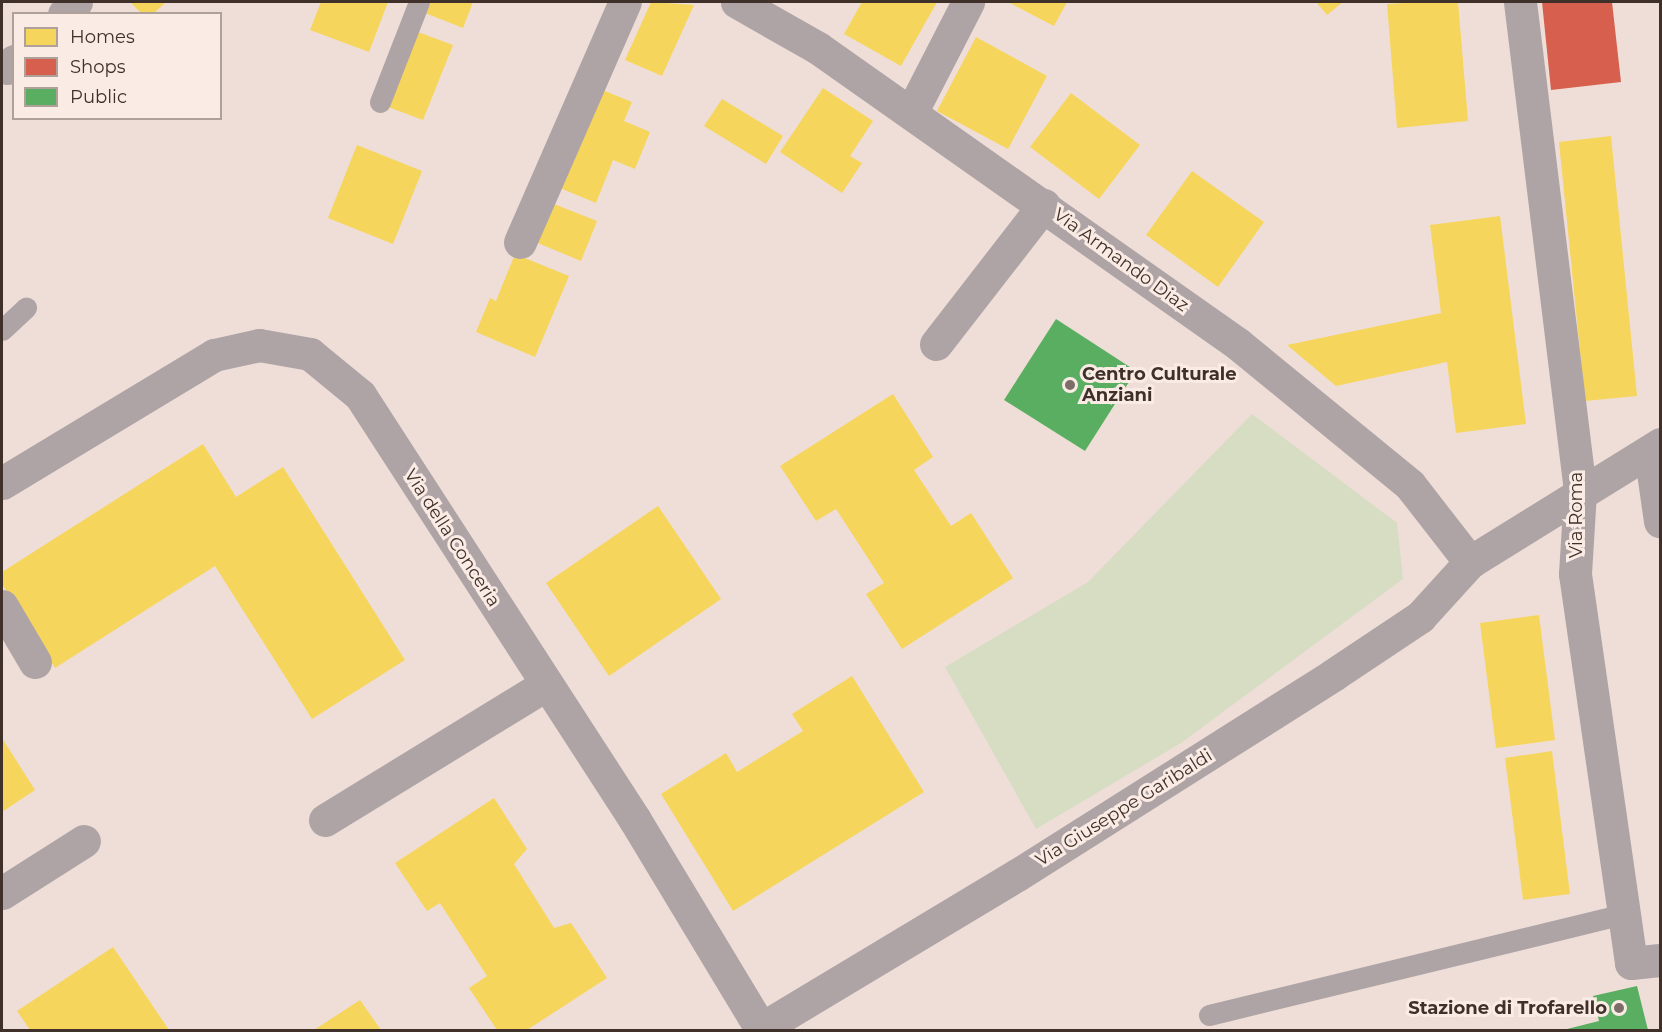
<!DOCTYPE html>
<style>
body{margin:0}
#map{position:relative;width:1662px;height:1032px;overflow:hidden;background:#efded7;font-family:Montserrat,sans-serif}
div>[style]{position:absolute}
.green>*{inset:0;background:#d6ddc3}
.homes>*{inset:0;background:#f6d55c}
.shops>*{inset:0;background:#d6604d}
.public>*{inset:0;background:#5aae61}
.service>*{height:21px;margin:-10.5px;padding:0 10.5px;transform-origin:10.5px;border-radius:10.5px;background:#aea4a6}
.minor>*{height:33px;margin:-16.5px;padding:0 16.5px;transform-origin:16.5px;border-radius:16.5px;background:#aea4a6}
.dots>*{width:16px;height:16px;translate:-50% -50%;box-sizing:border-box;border:3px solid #fbebe5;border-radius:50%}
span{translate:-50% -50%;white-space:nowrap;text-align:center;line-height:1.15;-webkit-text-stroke:6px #fbebe5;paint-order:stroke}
.street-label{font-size:18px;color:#3f302a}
.poi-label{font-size:18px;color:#3f302a;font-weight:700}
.left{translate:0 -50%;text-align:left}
.right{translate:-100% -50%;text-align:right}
.frame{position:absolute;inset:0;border:3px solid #3f302a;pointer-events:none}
.legend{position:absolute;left:12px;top:12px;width:210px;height:108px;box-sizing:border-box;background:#fbebe5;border:2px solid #b0a09a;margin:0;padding:8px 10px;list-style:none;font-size:18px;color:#3f302a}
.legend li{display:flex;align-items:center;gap:12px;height:30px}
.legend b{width:30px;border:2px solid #b0a09a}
</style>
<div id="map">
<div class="green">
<i style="clip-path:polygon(1252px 414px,1397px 523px,1403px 579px,1181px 743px,1036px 829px,945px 667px,1088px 582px)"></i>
</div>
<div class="homes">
<i style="clip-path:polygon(130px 2px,166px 2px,153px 14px,142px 14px)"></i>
<i style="clip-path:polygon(321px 2px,388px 2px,369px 52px,310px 30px)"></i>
<i style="clip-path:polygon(430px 2px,473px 2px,463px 28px,425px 13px)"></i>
<i style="clip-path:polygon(651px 2px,694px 5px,662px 76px,625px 60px)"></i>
<i style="clip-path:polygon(862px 2px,937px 2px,901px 66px,844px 34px)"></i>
<i style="clip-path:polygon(1008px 2px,1067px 2px,1054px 26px)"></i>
<i style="clip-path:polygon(1316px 2px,1343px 2px,1327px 15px)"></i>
<i style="clip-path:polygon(1420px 2px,1458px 2px,1468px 121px,1397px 128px,1387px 4px)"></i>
<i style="clip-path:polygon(418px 32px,453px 45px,423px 120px,388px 107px)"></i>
<i style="clip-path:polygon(976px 37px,1047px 76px,1008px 149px,937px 111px)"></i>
<i style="clip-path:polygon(595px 87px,632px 102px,624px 121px,650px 132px,635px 169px,613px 160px,596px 203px,555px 186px)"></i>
<i style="clip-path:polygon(823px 88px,873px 121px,850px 156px,862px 163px,842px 193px,780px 152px)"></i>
<i style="clip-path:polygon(1071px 93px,1140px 145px,1099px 199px,1030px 147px)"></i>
<i style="clip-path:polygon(722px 99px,783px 136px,766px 164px,704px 126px)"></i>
<i style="clip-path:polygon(1611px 136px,1637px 396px,1585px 401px,1559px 142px)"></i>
<i style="clip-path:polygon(357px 145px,422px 171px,393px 244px,328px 218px)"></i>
<i style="clip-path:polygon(1192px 171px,1264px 222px,1218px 287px,1146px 235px)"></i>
<i style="clip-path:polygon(549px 202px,597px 221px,581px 261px,533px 241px)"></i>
<i style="clip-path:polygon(1500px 216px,1526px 424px,1456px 433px,1447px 362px,1336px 386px,1287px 345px,1441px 313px,1430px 225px)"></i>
<i style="clip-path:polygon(515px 254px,569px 276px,535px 357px,476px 332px,490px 298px,496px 301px)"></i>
<i style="clip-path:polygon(893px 394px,933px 457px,914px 470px,951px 526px,971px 513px,1013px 578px,902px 649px,866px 594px,884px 583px,836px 509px,816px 521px,780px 466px)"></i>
<i style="clip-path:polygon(203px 444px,236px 497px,283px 467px,405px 660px,312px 719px,215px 566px,55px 668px,2px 584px,2px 572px)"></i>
<i style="clip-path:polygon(658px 506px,721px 599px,609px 676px,546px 583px)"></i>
<i style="clip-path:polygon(1539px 615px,1555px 740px,1496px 748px,1480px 623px)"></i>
<i style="clip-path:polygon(852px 676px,924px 792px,733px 911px,661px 794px,726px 753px,737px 772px,803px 731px,792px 714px)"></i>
<i style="clip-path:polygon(2px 738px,35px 790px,2px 812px)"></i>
<i style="clip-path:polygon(1552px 751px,1570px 894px,1523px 900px,1505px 758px)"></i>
<i style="clip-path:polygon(494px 798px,527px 849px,514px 864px,554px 928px,571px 923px,607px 978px,527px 1030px,497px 1030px,469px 988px,487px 976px,440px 903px,427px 911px,395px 863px)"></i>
<i style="clip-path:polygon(113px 947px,169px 1030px,30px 1030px,17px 1011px)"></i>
<i style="clip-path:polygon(360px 1000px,381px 1030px,314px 1030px)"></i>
</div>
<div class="shops">
<i style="clip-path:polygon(1542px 2px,1612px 2px,1621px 82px,1551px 90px)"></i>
</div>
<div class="public">
<i style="clip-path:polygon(1056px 319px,1136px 371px,1085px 451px,1004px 400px)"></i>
<i style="clip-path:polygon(1637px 986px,1648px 1030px,1563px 1030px,1599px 1021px,1593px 996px)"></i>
</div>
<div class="service">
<i style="left:380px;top:102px;width:107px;rotate:-68.7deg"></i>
<i style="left:2px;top:330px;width:33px;rotate:-43deg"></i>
<i style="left:1209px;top:1015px;width:427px;rotate:-13.7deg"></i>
</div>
<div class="minor">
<i style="left:737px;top:2px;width:93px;rotate:29.6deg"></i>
<i style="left:818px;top:48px;width:514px;rotate:35.17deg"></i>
<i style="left:1238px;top:344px;width:222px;rotate:39.3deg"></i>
<i style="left:1410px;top:485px;width:98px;rotate:52.1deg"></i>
<i style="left:1520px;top:2px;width:494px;rotate:83deg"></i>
<i style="left:1580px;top:492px;width:82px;rotate:93.5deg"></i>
<i style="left:1575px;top:574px;width:393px;rotate:81.8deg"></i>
<i style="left:1631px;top:963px;width:29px;rotate:-6deg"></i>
<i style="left:64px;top:14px;width:17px;rotate:-45deg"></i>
<i style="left:7px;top:68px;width:10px;rotate:-45deg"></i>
<i style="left:911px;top:113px;width:125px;rotate:-62.8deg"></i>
<i style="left:520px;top:242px;width:262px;rotate:-66.4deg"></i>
<i style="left:936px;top:344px;width:176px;rotate:-52.2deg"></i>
<i style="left:1650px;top:451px;width:71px;rotate:81.9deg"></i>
<i style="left:2px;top:483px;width:248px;rotate:-31.1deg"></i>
<i style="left:214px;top:355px;width:46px;rotate:-12.5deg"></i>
<i style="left:259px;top:345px;width:52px;rotate:10deg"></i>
<i style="left:310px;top:354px;width:65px;rotate:39.4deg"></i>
<i style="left:360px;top:395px;width:506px;rotate:57.09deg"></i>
<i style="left:635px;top:820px;width:244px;rotate:58.9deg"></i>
<i style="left:2px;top:606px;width:65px;rotate:59.5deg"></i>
<i style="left:325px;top:820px;width:260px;rotate:-31.5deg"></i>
<i style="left:2px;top:893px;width:97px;rotate:-32.4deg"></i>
<i style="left:759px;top:1030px;width:301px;rotate:-31deg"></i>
<i style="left:1017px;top:875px;width:374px;rotate:-32.3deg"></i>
<i style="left:1333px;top:675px;width:105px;rotate:-33.7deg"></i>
<i style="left:1420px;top:617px;width:74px;rotate:-47.7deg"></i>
<i style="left:1470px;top:562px;width:224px;rotate:-31.8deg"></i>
</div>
<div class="dots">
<i style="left:1070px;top:385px;background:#7d6d67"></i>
<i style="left:1619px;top:1008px;background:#7d6d67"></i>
</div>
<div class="street-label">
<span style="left:1121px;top:260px;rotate:36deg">Via Armando Diaz</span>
<span style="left:1576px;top:515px;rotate:-90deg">Via Roma</span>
<span style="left:452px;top:538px;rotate:57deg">Via della Conceria</span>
<span style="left:1124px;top:808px;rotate:-32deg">Via Giuseppe Garibaldi</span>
</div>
<div class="poi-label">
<span class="left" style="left:1082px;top:385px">Centro Culturale<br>Anziani</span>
<span class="right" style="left:1607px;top:1008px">Stazione di Trofarello</span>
</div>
<div class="frame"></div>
<ul class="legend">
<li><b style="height:16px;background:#f6d55c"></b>Homes</li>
<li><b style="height:16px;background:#d6604d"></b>Shops</li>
<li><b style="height:16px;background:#5aae61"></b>Public</li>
</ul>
</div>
